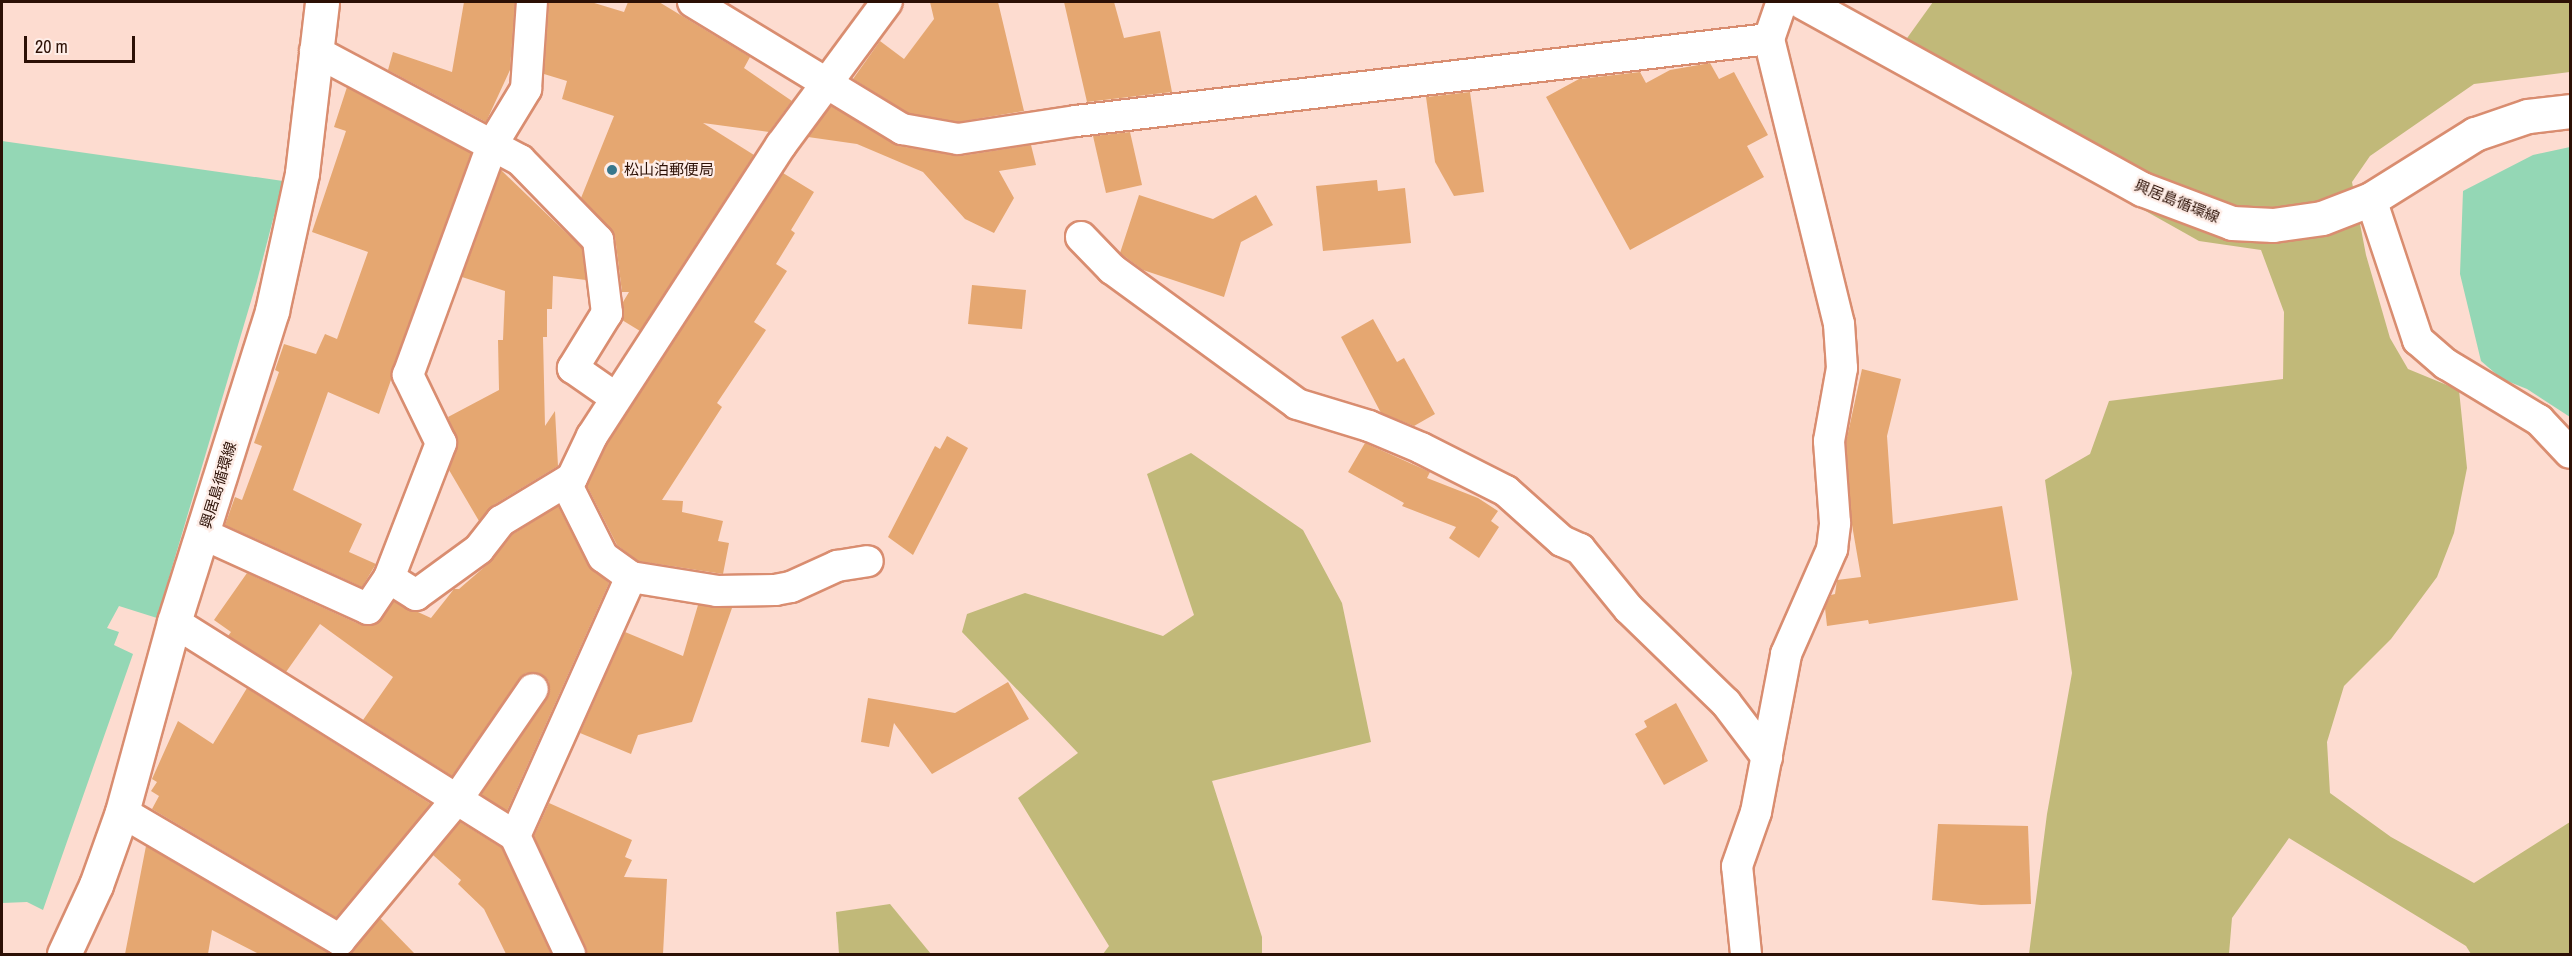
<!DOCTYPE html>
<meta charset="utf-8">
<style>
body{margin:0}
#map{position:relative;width:2572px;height:956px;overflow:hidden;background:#fddcd0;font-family:"Archivo Narrow","Noto Sans JP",sans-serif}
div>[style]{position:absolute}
.forest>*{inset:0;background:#c1b979}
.water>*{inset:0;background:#94d7b5}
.building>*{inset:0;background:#e5a771}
.roads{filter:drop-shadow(2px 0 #d98d70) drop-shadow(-2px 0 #d98d70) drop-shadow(0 2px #d98d70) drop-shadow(0 -2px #d98d70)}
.minor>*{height:30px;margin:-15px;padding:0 15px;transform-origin:15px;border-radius:15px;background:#fff}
.secondary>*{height:33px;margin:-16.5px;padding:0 16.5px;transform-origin:16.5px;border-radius:16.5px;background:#fff}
.dots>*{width:16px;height:16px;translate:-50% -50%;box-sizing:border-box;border:3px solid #feede7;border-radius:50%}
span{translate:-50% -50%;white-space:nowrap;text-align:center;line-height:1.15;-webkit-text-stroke:4.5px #feede7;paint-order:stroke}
.poi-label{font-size:15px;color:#2c1005}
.left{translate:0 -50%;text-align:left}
.street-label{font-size:15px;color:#2c1005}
.frame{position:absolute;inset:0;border:3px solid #2c1005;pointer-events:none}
.scale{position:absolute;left:24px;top:36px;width:111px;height:27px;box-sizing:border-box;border:3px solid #2c1005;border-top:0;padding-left:8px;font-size:18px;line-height:21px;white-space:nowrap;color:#2c1005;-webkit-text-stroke:4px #feede7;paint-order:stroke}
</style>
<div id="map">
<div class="forest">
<i style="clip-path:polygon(1933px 2px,2570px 2px,2570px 72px,2474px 84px,2370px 156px,2352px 182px,2366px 255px,2390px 338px,2408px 369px,2459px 390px,2467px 468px,2454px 533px,2437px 577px,2391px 639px,2344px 686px,2327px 742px,2330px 793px,2391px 837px,2474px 883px,2570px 822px,2570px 954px,2471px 954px,2466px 946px,2289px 838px,2232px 918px,2229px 954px,2029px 954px,2047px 814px,2072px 673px,2045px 480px,2090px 454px,2109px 401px,2283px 379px,2284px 312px,2261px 250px,2199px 241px,1887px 66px)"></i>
<i style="clip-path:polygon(1191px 453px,1303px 530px,1342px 603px,1371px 742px,1212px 781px,1262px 937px,1262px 954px,1103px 954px,1109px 946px,1018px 798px,1078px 753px,962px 632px,967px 614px,1025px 593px,1163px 636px,1194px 615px,1147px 474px)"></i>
<i style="clip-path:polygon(890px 904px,931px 954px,839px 954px,836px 912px)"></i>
</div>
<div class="water">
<i style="clip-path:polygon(2px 141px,283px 181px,257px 281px,157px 618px,119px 606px,107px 628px,119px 632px,114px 645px,133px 654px,43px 910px,27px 902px,2px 903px)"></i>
<i style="clip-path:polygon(2570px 147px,2570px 417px,2527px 389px,2502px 379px,2481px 361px,2460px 274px,2463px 191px,2533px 155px)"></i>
</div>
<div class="building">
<i style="clip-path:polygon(464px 2px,515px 2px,510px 70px,486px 122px,388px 70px,393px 52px,452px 72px)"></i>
<i style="clip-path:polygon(549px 2px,591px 2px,624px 12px,628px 2px,659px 2px,750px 57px,744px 68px,792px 101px,769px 132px,703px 123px,754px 155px,640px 331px,622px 320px,623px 302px,629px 292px,622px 292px,615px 237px,581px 198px,614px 116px,562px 99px,567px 81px,544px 74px)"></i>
<i style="clip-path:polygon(930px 2px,998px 2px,1024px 111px,958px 122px,908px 113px,853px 79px,880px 41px,904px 59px,934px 19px)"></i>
<i style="clip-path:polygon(1064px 2px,1114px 2px,1124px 38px,1160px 31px,1172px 92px,1087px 102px)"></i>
<i style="clip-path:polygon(1710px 63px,1719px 79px,1734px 72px,1768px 135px,1747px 146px,1764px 177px,1630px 250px,1546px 97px,1579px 79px,1640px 72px,1646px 83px,1670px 70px)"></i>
<i style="clip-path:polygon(347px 87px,471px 153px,379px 414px,328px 392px,293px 490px,362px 524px,349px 552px,376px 564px,362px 587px,225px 525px,235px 497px,242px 500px,262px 446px,254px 443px,279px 372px,275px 370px,284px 344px,316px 354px,325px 334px,337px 339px,368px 252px,312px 232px,346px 131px,334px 127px)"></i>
<i style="clip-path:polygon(1470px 92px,1484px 192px,1454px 196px,1435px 162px,1426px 97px)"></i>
<i style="clip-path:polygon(831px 106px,899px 146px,960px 156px,1031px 145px,1036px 165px,999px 171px,1014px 198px,994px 233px,965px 219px,923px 172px,857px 144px,808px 137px)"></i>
<i style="clip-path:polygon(1130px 132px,1142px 185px,1106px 193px,1093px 136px)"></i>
<i style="clip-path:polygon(501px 170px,582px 248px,586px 280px,553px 276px,552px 309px,547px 309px,547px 337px,543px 337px,545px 426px,555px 411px,558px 466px,492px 506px,479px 521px,449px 470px,458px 443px,448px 417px,499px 390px,498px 340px,503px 340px,505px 291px,462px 277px)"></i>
<i style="clip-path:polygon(783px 173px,814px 192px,791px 230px,795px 233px,776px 264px,787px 271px,754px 322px,766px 330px,717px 403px,722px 407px,662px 500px,683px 501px,682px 512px,723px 521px,718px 541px,729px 543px,723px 574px,638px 561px,617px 545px,587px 486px,607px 444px)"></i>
<i style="clip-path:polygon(1377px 180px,1378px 191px,1405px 188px,1411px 243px,1323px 251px,1316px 186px)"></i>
<i style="clip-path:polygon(1139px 195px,1213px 219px,1256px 195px,1273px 225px,1241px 242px,1224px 297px,1143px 270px,1120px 253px)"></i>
<i style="clip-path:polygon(972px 285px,1026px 290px,1022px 329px,968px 324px)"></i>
<i style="clip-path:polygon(1373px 319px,1397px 362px,1404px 358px,1435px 414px,1414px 426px,1381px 413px,1341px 337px)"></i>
<i style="clip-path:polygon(1862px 369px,1901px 379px,1887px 436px,1893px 524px,2002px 506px,2018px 600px,1869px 624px,1868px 620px,1827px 626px,1825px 608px,1831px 595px,1835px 594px,1837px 580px,1861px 577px,1852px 525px,1846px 442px)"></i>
<i style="clip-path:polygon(947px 436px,968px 448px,913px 555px,888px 537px,935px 446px,940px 449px)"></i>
<i style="clip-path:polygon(1365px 443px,1430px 472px,1427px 478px,1478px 498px,1498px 511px,1491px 521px,1499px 527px,1479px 558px,1449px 538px,1456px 527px,1402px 506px,1404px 503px,1348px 472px)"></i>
<i style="clip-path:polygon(558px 506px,588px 565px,609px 583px,507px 811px,481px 795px,547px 698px,549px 682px,542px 675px,526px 673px,519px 679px,452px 776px,363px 720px,393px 677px,320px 624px,286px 672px,228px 636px,231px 632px,214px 620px,247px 573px,361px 625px,377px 624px,394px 601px,431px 618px,454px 589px,459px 589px,489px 563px,513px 534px)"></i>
<i style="clip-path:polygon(698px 605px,732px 608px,692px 722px,638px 735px,631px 754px,580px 733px,625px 632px,683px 656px)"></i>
<i style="clip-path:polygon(1008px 682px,1029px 719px,932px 774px,894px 723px,889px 747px,861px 742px,868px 698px,955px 713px)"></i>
<i style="clip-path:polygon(247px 688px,431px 804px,336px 918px,152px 809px,159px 796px,151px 791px,157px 782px,152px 779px,178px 721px,213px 744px)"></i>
<i style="clip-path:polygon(1676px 703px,1708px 761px,1664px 785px,1635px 734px,1647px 727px,1644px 721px)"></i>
<i style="clip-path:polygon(549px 803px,632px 840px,625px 857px,632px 860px,624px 877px,667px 879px,663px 954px,587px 954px,534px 836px)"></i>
<i style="clip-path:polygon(460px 822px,502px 848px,551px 954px,506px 954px,484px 909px,458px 884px,461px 880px,433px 855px)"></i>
<i style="clip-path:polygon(1938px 824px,2028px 826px,2031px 904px,1981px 905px,1932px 900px)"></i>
<i style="clip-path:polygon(146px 846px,331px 954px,259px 954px,212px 930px,208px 954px,125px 954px)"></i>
<i style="clip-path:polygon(380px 918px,415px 954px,349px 954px)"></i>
</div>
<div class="roads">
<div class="minor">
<i style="left:693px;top:2px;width:245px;rotate:31.3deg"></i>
<i style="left:902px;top:129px;width:57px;rotate:10.1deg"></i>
<i style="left:958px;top:139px;width:119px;rotate:-8.7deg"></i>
<i style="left:1076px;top:121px;width:698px;rotate:-6.75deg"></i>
<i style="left:315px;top:51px;width:232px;rotate:28deg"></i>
<i style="left:520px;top:160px;width:112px;rotate:45.7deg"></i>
<i style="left:598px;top:240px;width:74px;rotate:83deg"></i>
<i style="left:607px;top:313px;width:65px;rotate:121.7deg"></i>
<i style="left:573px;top:368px;width:52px;rotate:34.9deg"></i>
<i style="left:2371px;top:199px;width:149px;rotate:71.6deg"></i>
<i style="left:2418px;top:340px;width:37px;rotate:41deg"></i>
<i style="left:2446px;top:364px;width:109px;rotate:31.1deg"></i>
<i style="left:2539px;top:420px;width:45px;rotate:46.8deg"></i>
<i style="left:1081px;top:237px;width:45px;rotate:45.9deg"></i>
<i style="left:1112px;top:269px;width:229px;rotate:36.1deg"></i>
<i style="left:1297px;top:404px;width:75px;rotate:17deg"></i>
<i style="left:1369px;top:426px;width:56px;rotate:22.9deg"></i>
<i style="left:1421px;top:448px;width:95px;rotate:26.8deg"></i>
<i style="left:1506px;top:491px;width:75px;rotate:41.8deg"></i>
<i style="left:1562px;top:541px;width:20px;rotate:24deg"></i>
<i style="left:1580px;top:549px;width:77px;rotate:50.8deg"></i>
<i style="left:1629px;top:609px;width:135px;rotate:44.1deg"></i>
<i style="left:1726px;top:703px;width:68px;rotate:52.8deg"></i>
<i style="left:203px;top:534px;width:181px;rotate:24.4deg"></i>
<i style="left:368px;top:609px;width:37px;rotate:-56deg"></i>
<i style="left:389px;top:578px;width:32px;rotate:32deg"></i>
<i style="left:416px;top:595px;width:78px;rotate:-36.1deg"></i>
<i style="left:479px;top:549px;width:36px;rotate:-52deg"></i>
<i style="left:501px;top:521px;width:83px;rotate:-31.2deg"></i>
<i style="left:572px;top:478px;width:47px;rotate:-64.5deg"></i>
<i style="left:592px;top:436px;width:347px;rotate:-57deg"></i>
<i style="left:781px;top:145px;width:178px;rotate:-53.5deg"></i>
<i style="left:631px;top:577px;width:87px;rotate:9.2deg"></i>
<i style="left:717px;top:591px;width:58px;rotate:-1deg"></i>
<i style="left:775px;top:590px;width:16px;rotate:-11deg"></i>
<i style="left:791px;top:587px;width:51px;rotate:-24.5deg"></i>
<i style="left:837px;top:566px;width:31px;rotate:-9deg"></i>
<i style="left:389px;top:578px;width:145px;rotate:-68.9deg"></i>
<i style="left:441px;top:443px;width:76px;rotate:-115.9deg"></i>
<i style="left:408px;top:375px;width:245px;rotate:-69.9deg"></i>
<i style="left:492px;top:145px;width:66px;rotate:-58.7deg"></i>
<i style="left:526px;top:89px;width:87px;rotate:-86.1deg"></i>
<i style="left:174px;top:622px;width:403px;rotate:32.1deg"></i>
<i style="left:515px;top:836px;width:284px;rotate:-65.9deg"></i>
<i style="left:631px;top:577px;width:34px;rotate:-144deg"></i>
<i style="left:603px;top:557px;width:83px;rotate:-116.6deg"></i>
<i style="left:122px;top:812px;width:253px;rotate:30.4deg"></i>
<i style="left:340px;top:940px;width:185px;rotate:-50.3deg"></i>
<i style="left:458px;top:798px;width:132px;rotate:-55.5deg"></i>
<i style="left:515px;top:836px;width:130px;rotate:65deg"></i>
<i style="left:1746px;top:954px;width:88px;rotate:-95.8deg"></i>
<i style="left:1737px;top:866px;width:57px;rotate:-70.6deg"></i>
<i style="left:1756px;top:812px;width:161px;rotate:-79.2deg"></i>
<i style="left:1786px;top:654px;width:115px;rotate:-66.3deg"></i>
<i style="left:1832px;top:549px;width:26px;rotate:-83deg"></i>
<i style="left:1835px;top:523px;width:82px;rotate:-94.2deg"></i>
<i style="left:1829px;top:441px;width:74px;rotate:-79.9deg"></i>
<i style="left:1842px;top:368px;width:44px;rotate:-93.9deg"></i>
<i style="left:1839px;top:324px;width:293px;rotate:-103.8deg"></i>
<i style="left:1769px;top:39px;width:39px;rotate:-71deg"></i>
</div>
<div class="secondary">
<i style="left:1803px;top:2px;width:387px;rotate:28.9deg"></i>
<i style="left:2142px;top:189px;width:96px;rotate:20.7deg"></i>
<i style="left:2232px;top:223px;width:41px;rotate:2.8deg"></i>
<i style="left:2273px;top:225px;width:49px;rotate:-8.1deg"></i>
<i style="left:2322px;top:218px;width:53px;rotate:-21.2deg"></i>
<i style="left:2371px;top:199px;width:123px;rotate:-32deg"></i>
<i style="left:2475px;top:134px;width:56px;rotate:-18.8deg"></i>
<i style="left:2528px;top:116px;width:42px;rotate:-6.8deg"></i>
<i style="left:64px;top:954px;width:76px;rotate:-65.1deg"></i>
<i style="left:96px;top:885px;width:77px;rotate:-70.4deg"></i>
<i style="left:122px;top:812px;width:197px;rotate:-74.7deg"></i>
<i style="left:174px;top:622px;width:326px;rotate:-72.5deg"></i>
<i style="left:272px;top:311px;width:141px;rotate:-77.7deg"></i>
<i style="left:302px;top:173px;width:172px;rotate:-83.3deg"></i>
</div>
</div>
<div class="dots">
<i style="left:612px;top:170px;background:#38778c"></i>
</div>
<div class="poi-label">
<span class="left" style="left:624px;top:170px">松山泊郵便局</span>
</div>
<div class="street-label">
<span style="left:2177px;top:201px;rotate:22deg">興居島循環線</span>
<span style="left:218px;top:485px;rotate:-73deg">興居島循環線</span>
</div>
<div class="frame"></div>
<div class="scale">20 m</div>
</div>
